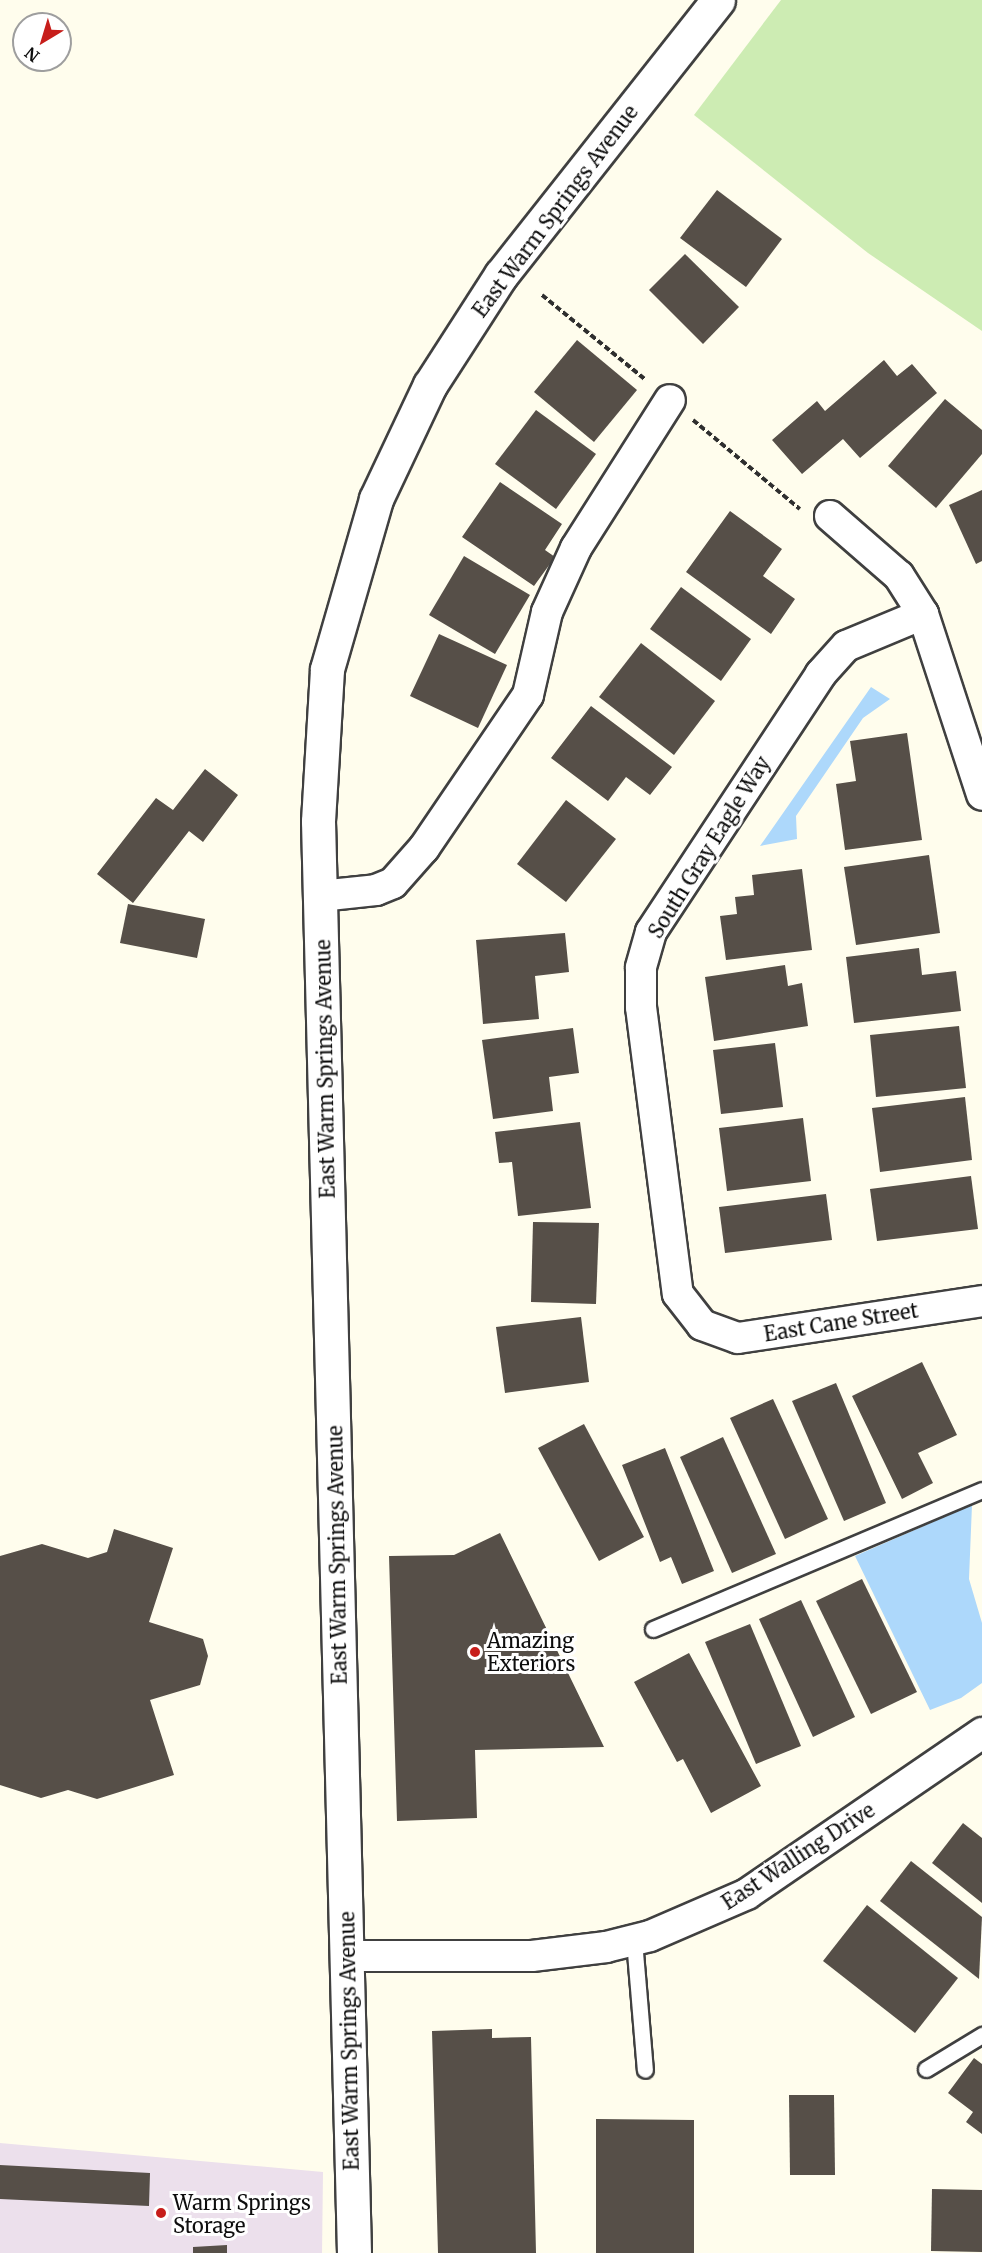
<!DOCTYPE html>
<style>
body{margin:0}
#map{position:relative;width:982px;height:2253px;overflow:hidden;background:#fffded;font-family:Merriweather,serif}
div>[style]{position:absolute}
.industrial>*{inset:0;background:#ece0ec}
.green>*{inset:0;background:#cdecb3}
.water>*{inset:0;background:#add8fb}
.building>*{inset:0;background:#564f48}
.path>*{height:4px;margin-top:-2px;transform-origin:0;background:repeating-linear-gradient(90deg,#2f2f2f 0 6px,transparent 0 9px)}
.roads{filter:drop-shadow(2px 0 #404040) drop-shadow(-2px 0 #404040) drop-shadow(0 2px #404040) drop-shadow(0 -2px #404040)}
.service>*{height:15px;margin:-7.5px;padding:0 7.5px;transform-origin:7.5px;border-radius:7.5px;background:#fff}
.minor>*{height:30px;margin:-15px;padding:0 15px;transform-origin:15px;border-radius:15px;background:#fff}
.tertiary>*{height:33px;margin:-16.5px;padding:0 16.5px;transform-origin:16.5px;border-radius:16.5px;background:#fff}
.dots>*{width:16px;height:16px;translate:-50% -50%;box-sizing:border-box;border:3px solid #fff;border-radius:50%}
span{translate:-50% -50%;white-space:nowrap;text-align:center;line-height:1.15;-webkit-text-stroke:6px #fff;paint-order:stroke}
.street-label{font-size:20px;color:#0d0d0d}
.poi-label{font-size:20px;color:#0d0d0d}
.left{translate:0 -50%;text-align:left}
.north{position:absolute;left:12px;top:12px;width:60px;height:60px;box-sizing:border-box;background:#fff;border:2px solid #9e9e9e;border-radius:50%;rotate:218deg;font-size:16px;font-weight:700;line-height:24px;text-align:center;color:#0d0d0d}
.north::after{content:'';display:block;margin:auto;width:21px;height:27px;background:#c71e1b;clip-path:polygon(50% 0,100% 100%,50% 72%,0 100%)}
</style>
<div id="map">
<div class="industrial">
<i style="clip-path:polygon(0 2143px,323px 2172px,322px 2253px,0 2253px)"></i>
</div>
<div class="green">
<i style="clip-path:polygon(781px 0,982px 0,982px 331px,868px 253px,694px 115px)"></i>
</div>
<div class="water">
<i style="clip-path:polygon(871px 687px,890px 699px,863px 718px,796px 816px,797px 839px,760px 846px)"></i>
<i style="clip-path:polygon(972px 1505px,969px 1579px,982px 1623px,982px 1683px,961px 1698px,930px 1710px,855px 1556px)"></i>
</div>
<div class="building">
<i style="clip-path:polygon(717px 190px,782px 239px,746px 287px,680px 238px)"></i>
<i style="clip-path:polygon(685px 254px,739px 307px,703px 344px,649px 290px)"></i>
<i style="clip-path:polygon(577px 340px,637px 390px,594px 442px,534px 392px)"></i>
<i style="clip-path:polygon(884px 360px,897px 376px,912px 364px,937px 393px,860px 458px,843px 439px,802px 474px,772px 440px,817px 401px,825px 411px)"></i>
<i style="clip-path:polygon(945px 399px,982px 430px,982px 454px,936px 508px,888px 466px)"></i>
<i style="clip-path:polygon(536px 410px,596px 454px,556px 509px,495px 464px)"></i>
<i style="clip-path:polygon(500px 482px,562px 524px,545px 550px,555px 557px,534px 586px,462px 537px)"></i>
<i style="clip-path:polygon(982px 490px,982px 561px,976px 564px,949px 505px)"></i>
<i style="clip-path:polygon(730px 511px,782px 549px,763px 576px,795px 599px,771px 634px,686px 572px)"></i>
<i style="clip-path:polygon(464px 556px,530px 595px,495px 654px,429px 615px)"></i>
<i style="clip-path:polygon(681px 587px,751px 639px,721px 681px,650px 629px)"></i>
<i style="clip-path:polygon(439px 634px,507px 665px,478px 728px,410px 696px)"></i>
<i style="clip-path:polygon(641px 643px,715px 701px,674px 755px,599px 697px)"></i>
<i style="clip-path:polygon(591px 706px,672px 767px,650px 795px,626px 777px,608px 801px,551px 758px)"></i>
<i style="clip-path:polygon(907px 733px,922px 840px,845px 850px,836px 784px,856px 781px,850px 741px)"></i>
<i style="clip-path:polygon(205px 769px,238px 795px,203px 842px,189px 831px,133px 903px,97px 874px,156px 798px,173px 810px)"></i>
<i style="clip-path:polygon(566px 800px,616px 839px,566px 902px,517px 864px)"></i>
<i style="clip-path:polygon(929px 855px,940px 933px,856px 945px,844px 867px)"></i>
<i style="clip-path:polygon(802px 869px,812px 950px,726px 960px,720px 916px,737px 914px,735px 897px,754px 895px,752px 875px)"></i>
<i style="clip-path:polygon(128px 904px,205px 919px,197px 958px,120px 943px)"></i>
<i style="clip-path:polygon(565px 933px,569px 972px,535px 976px,539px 1019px,483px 1024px,476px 940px)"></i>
<i style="clip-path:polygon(919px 948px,922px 975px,956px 971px,961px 1011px,854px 1023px,846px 957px)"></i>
<i style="clip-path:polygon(785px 965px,788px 986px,802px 983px,808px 1026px,714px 1041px,705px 977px)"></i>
<i style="clip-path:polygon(959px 1026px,966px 1088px,876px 1097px,870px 1035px)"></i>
<i style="clip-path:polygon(573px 1028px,579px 1073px,549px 1077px,553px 1111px,493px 1119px,482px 1040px)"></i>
<i style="clip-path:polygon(775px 1043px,783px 1107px,721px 1114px,713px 1050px)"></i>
<i style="clip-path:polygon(965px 1097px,972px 1160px,880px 1172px,872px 1108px)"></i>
<i style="clip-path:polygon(803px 1118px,811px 1181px,727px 1191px,719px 1128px)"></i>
<i style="clip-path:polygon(580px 1122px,591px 1208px,518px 1216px,512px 1162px,499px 1163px,495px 1132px)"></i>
<i style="clip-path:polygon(971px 1176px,978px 1229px,877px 1241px,870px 1189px)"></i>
<i style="clip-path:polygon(826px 1194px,832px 1240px,725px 1253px,719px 1207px)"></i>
<i style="clip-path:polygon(533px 1222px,599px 1223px,596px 1304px,531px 1302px)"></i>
<i style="clip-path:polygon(581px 1317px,589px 1382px,505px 1393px,496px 1327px)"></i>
<i style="clip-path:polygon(922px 1362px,957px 1435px,918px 1453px,933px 1483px,902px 1499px,852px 1396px)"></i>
<i style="clip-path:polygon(836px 1383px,886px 1503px,844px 1521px,792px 1401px)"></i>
<i style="clip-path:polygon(773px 1399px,828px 1519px,785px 1539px,730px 1418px)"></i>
<i style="clip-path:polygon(584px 1424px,644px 1537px,599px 1561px,538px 1448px)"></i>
<i style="clip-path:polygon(723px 1437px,776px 1554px,732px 1573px,680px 1457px)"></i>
<i style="clip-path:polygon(665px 1448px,714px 1571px,682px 1584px,671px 1557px,660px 1562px,622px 1465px)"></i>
<i style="clip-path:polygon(114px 1529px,173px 1548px,149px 1622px,203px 1639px,208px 1656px,200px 1685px,150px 1700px,174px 1775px,97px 1799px,68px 1790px,41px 1798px,0 1785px,0 1556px,42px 1544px,88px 1558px,107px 1552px)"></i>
<i style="clip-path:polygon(500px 1533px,604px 1747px,475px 1750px,477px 1818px,397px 1821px,389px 1556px,454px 1555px)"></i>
<i style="clip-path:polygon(862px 1579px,917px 1692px,871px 1714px,816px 1601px)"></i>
<i style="clip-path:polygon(801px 1600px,855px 1717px,813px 1737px,759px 1619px)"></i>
<i style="clip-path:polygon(750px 1624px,801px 1746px,756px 1764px,705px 1642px)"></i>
<i style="clip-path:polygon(689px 1653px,761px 1786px,711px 1813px,683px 1759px,677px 1762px,634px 1682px)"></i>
<i style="clip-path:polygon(963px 1823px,982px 1838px,982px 1903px,932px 1863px)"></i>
<i style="clip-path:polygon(911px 1861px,982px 1917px,979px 1979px,880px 1901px)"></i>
<i style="clip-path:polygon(867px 1905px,958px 1978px,915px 2033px,823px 1961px)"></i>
<i style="clip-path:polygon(492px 2029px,492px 2038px,531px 2037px,536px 2253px,438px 2253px,432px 2031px)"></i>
<i style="clip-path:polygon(974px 2058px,982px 2064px,982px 2134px,966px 2122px,973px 2112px,948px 2093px)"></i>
<i style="clip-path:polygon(789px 2095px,834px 2095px,835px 2175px,790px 2175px)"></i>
<i style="clip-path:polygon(596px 2119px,694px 2120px,694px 2253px,596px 2253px)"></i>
<i style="clip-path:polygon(0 2165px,150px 2173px,149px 2206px,0 2199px)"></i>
<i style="clip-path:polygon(932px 2189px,982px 2190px,982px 2252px,931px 2251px)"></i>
<i style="clip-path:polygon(227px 2245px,227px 2253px,193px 2253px,193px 2247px)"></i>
</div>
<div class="path">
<i style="left:542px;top:295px;width:134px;rotate:39.3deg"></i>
<i style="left:693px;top:420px;width:139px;rotate:39.8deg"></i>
</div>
<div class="roads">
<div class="service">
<i style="left:653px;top:1629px;width:357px;rotate:-22.9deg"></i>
<i style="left:634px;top:1940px;width:130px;rotate:85.2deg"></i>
<i style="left:926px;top:2069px;width:66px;rotate:-31.3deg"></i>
</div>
<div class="minor">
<i style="left:830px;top:516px;width:91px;rotate:41deg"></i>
<i style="left:899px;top:576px;width:45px;rotate:57.7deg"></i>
<i style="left:923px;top:614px;width:190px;rotate:71.9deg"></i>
<i style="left:923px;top:614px;width:83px;rotate:157.4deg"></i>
<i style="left:846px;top:646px;width:38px;rotate:132deg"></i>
<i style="left:821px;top:674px;width:309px;rotate:123.4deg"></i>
<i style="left:651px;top:932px;width:37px;rotate:106deg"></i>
<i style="left:641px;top:968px;width:39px;rotate:90deg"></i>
<i style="left:641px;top:1007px;width:289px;rotate:82.7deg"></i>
<i style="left:678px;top:1294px;width:39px;rotate:52deg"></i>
<i style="left:702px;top:1325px;width:38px;rotate:20deg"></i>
<i style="left:738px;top:1338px;width:247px;rotate:-8.6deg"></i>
<i style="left:320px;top:896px;width:56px;rotate:-6.1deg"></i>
<i style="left:376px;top:890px;width:18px;rotate:-22deg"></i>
<i style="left:393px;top:883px;width:47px;rotate:-48.5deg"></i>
<i style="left:424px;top:848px;width:185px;rotate:-55.8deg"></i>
<i style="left:528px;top:695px;width:85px;rotate:-77.1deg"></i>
<i style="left:547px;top:612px;width:70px;rotate:-65.6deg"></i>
<i style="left:576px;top:548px;width:175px;rotate:-57.6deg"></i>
<i style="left:347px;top:1956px;width:185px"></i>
<i style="left:532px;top:1956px;width:75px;rotate:-6.9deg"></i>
<i style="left:606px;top:1947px;width:45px;rotate:-14deg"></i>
<i style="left:650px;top:1936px;width:106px;rotate:-23.4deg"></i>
<i style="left:747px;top:1894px;width:285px;rotate:-34.4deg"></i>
</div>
<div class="tertiary">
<i style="left:354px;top:2253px;width:1432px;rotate:-91.44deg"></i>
<i style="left:318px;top:821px;width:152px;rotate:-86.6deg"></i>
<i style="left:327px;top:669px;width:177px;rotate:-73.9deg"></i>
<i style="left:376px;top:499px;width:126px;rotate:-64.7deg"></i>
<i style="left:430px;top:385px;width:131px;rotate:-57.2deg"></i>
<i style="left:501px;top:275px;width:350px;rotate:-51.7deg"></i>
</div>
</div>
<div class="dots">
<i style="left:475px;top:1652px;background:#c71e1b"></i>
<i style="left:161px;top:2213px;background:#c71e1b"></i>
</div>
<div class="street-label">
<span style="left:555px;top:211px;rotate:-53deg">East Warm Springs Avenue</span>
<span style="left:709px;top:847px;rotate:-58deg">South Gray Eagle Way</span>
<span style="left:325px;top:1069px;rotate:-91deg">East Warm Springs Avenue</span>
<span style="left:841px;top:1322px;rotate:-9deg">East Cane Street</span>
<span style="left:337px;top:1555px;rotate:-91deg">East Warm Springs Avenue</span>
<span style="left:798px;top:1856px;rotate:-33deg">East Walling Drive</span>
<span style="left:349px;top:2041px;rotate:-91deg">East Warm Springs Avenue</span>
</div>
<div class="poi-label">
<span class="left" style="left:487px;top:1652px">Amazing<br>Exteriors</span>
<span class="left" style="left:173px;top:2214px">Warm Springs<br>Storage</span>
</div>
<div class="north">N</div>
</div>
